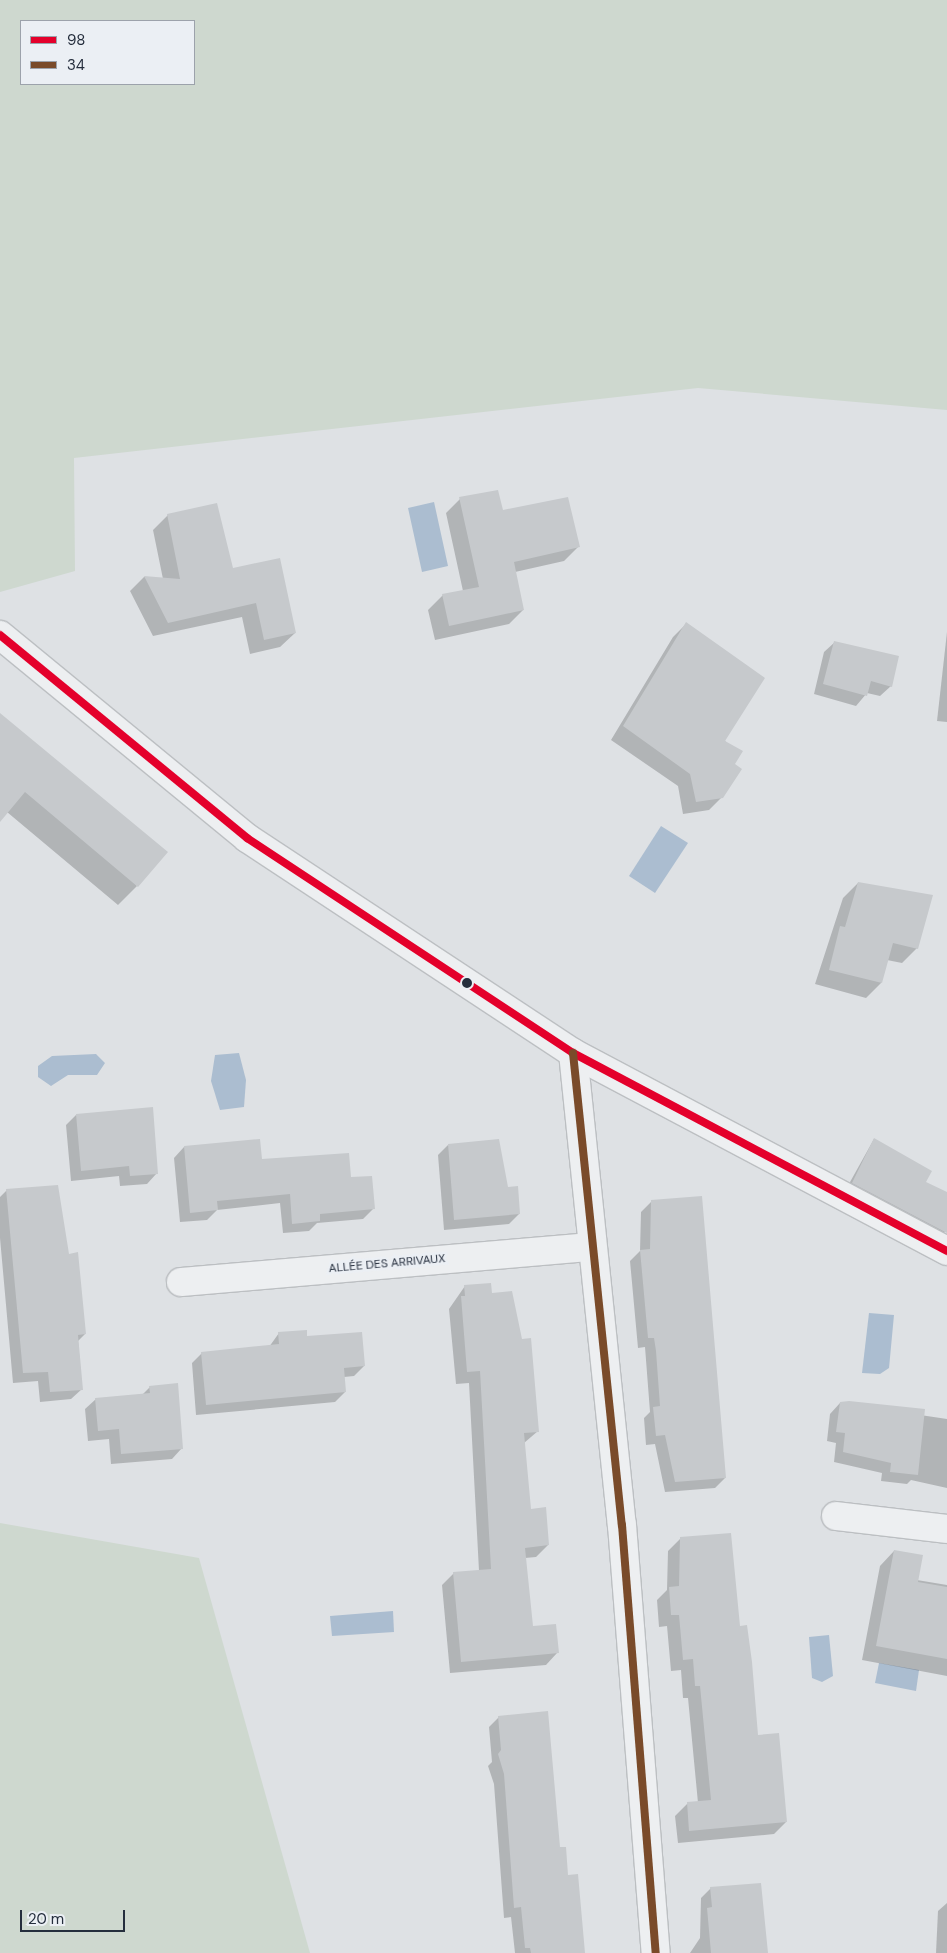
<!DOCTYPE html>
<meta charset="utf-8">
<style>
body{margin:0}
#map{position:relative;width:947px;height:1953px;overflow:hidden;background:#dee1e4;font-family:"DM Sans",sans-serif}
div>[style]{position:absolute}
.green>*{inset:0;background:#ced8cf}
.water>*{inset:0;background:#abbdd0}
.shadow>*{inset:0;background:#0003}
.building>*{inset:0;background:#c6c9cc}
.roads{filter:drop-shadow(1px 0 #bcbfc2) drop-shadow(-1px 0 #bcbfc2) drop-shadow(0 1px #bcbfc2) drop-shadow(0 -1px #bcbfc2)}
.minor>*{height:28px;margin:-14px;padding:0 14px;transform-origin:14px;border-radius:14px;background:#edeff1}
.bus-1>*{height:8px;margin:-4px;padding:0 4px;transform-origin:4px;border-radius:4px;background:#e4002b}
.bus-2>*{height:8px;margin:-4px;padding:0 4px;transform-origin:4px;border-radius:4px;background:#7a4b2a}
.dots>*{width:14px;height:14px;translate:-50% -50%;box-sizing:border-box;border:2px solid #ebeff4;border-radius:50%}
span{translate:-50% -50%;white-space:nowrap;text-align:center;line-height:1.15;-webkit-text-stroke:5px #ebeff4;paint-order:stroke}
.street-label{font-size:12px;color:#252e3d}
.legend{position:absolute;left:20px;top:20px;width:175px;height:65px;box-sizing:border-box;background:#ebeff4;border:1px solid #9ca2ab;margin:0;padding:6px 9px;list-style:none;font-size:15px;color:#252e3d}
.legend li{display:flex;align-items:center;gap:10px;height:25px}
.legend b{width:25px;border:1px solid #9ca2ab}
.scale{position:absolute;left:20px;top:1910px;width:105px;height:22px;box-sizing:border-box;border:2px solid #252e3d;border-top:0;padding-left:6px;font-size:15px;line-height:18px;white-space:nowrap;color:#252e3d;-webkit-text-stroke:4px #ebeff4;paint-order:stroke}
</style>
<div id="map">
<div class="green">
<i style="clip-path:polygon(evenodd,0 0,947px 0,947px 410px,698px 388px,74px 458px,75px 571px,0 592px,0 0,21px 21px,194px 21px,194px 84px,21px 84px,21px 21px)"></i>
<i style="clip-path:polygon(0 1523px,199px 1558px,310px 1953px,0 1953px)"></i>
</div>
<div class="water">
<i style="clip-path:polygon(434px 502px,448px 566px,422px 572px,408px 508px)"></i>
<i style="clip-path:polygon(661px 826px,688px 843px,655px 893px,629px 876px)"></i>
<i style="clip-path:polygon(239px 1053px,246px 1080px,244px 1107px,220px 1110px,211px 1081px,215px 1055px)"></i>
<i style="clip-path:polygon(96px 1054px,105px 1063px,97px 1075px,68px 1075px,51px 1086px,38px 1077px,38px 1066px,52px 1056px)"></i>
<i style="clip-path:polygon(869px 1313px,894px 1315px,889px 1368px,880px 1374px,862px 1373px)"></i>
<i style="clip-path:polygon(393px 1611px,394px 1632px,332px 1636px,330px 1616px)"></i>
<i style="clip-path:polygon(829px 1635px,833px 1676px,822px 1682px,812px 1678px,809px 1637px)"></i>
<i style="clip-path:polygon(879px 1663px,919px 1670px,916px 1691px,875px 1683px)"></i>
</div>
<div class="shadow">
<i style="clip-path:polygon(460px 499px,502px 512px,578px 547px,564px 561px,515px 572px,523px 610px,509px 624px,435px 640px,428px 610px,443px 595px,463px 591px,446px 513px)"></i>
<i style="clip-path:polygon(168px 515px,295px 633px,280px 647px,250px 654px,242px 617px,153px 636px,130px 591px,144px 577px,163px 579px,153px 530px)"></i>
<i style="clip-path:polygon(686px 624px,733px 764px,722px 797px,709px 810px,683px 814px,678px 786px,611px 740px,673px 637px)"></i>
<i style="clip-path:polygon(947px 632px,947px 722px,937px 721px)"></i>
<i style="clip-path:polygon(835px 642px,891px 686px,880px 696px,867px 693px,856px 706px,814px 694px,824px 652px)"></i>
<i style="clip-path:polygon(0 715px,137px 886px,118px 905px,7px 812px,0 820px)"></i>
<i style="clip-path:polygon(858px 883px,931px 896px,917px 948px,902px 963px,887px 960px,881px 983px,866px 998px,815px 984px,843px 898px)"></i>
<i style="clip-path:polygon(76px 1115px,157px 1173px,147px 1184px,120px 1186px,119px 1176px,71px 1181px,66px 1125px)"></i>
<i style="clip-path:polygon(874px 1139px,924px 1182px,947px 1194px,947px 1229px,938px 1240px,845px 1191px)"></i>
<i style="clip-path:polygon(448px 1145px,507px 1188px,519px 1214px,509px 1224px,444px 1230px,438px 1155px)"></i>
<i style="clip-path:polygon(184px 1147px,261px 1161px,373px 1209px,363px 1219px,317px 1223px,309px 1231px,283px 1233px,280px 1203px,217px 1210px,207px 1220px,180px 1222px,174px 1158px)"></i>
<i style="clip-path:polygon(7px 1190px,68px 1255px,85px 1334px,78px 1341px,82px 1389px,71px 1399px,40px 1402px,38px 1381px,13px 1383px,0 1238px,0 1197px)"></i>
<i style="clip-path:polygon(651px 1202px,725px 1478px,715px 1488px,665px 1492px,655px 1444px,646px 1445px,644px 1418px,650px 1412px,645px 1347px,638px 1348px,630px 1261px,640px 1251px,641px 1212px)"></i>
<i style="clip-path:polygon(465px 1286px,491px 1295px,538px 1431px,524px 1443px,530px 1510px,548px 1545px,536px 1557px,525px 1558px,532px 1627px,557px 1653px,546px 1665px,450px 1673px,442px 1585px,454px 1573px,479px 1571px,469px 1383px,456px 1384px,449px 1309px)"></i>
<i style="clip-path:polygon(279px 1333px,306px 1338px,364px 1366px,354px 1376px,344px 1377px,345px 1392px,335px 1402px,196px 1415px,192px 1363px,202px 1353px,269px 1347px)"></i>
<i style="clip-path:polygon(150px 1387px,182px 1448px,172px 1459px,111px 1464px,109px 1439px,88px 1441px,85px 1409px,96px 1399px,142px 1395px)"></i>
<i style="clip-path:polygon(840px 1403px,947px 1419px,947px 1488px,911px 1480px,907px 1484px,881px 1481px,882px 1473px,834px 1462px,836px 1443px,827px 1441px,830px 1414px)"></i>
<i style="clip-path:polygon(680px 1539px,739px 1627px,757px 1737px,786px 1822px,774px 1834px,678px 1843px,675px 1816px,688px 1803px,698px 1803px,688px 1698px,683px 1698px,681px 1670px,671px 1671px,667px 1626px,659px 1627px,657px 1600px,667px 1590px,668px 1551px)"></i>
<i style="clip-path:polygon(894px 1551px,917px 1580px,947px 1585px,947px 1676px,862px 1660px,880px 1566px)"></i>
<i style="clip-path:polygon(499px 1717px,559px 1848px,583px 1953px,515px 1953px,511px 1917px,504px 1918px,494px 1784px,488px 1766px,492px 1762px,489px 1727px)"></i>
<i style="clip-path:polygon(711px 1888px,766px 1953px,690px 1953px,700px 1938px,701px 1898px)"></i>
<i style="clip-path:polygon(947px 1903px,947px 1953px,936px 1953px,938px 1911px)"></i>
</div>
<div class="building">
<i style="clip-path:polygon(498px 490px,503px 510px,568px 497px,580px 547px,514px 562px,524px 610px,449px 626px,442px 594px,479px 587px,459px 497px)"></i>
<i style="clip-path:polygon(217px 503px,233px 568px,280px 558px,296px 633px,264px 640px,256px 603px,168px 623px,144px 576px,180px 579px,167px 514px)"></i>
<i style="clip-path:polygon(686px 622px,765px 678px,725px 741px,743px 751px,735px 764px,742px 769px,723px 798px,696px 802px,690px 774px,623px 726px)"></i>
<i style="clip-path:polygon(834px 641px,899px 656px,892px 687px,871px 681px,867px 696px,823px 684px)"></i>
<i style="clip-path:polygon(0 713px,168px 852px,138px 887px,25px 792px,0 822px)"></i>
<i style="clip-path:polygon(858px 882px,933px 895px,918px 949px,893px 943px,882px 983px,829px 970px,840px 926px,845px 927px)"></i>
<i style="clip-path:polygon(153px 1107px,158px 1174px,130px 1176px,129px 1166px,81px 1171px,76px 1114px)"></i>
<i style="clip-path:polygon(874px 1138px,932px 1171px,926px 1182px,947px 1192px,947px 1233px,852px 1183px)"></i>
<i style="clip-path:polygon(260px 1139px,262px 1159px,349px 1153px,351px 1177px,372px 1176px,375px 1209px,320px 1214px,320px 1221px,292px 1224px,290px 1194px,217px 1201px,218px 1210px,190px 1213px,184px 1146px)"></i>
<i style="clip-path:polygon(499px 1139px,508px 1187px,518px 1186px,520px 1214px,454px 1220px,448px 1144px)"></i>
<i style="clip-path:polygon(58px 1185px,69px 1254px,78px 1252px,86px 1334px,78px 1335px,83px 1390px,50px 1392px,48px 1372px,23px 1373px,6px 1189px)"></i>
<i style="clip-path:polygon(702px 1196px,726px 1478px,675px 1482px,665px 1435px,656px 1436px,653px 1407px,660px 1406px,656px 1351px,654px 1338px,648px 1338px,640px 1250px,650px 1249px,651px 1200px)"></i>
<i style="clip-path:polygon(491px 1283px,492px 1293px,512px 1291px,522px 1339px,531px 1338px,539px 1432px,524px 1433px,531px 1509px,546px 1507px,549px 1545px,525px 1548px,533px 1626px,556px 1624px,559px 1653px,461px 1662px,453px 1572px,491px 1569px,480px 1371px,467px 1372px,461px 1296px,465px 1296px,464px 1285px)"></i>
<i style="clip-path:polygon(307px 1330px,307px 1336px,362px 1332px,365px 1366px,344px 1368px,346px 1392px,206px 1405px,201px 1352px,279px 1344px,278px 1332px)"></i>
<i style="clip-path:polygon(178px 1383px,183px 1449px,121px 1454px,119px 1429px,98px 1431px,95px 1398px,150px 1393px,149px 1386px)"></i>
<i style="clip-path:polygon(849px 1401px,925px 1409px,918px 1475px,890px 1472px,891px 1463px,843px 1452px,845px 1433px,836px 1432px,840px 1402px)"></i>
<i style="clip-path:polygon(731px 1533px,740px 1626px,747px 1625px,752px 1662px,758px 1735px,779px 1733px,787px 1822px,689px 1831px,687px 1802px,711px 1800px,700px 1686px,695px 1686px,693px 1659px,683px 1660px,679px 1615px,671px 1615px,669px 1587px,679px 1586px,680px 1537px)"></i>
<i style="clip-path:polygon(894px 1550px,923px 1555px,918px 1582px,947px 1587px,947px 1659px,876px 1646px)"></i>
<i style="clip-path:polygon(548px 1711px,560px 1847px,566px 1847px,568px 1875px,578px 1874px,585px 1953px,531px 1953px,530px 1948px,525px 1948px,521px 1907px,514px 1908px,504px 1774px,498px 1754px,501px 1750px,498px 1716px)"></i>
<i style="clip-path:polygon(761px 1883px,768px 1953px,711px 1953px,707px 1908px,712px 1907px,710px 1887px)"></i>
</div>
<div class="roads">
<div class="minor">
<i style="left:0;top:635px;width:320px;rotate:39.4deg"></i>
<i style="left:247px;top:838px;width:391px;rotate:33.4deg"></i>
<i style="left:573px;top:1053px;width:423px;rotate:27.9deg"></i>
<i style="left:573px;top:1053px;width:475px;rotate:84.1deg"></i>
<i style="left:622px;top:1525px;width:429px;rotate:85.5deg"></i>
<i style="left:181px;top:1282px;width:412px;rotate:-4.9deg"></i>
<i style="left:836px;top:1516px;width:112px;rotate:6.7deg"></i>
</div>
</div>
<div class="bus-1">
<i style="left:0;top:635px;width:320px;rotate:39.4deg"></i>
<i style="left:247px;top:838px;width:391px;rotate:33.4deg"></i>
<i style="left:573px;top:1053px;width:423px;rotate:27.9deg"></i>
</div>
<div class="bus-2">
<i style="left:573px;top:1053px;width:475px;rotate:84.1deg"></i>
<i style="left:622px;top:1525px;width:429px;rotate:85.5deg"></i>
</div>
<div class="dots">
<i style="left:467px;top:983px;background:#252e3d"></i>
</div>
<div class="street-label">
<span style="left:387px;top:1264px;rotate:-5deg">ALLÉE DES ARRIVAUX</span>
</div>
<ul class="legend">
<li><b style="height:6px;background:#e4002b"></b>98</li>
<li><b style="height:6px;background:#7a4b2a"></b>34</li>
</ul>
<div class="scale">20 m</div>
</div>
